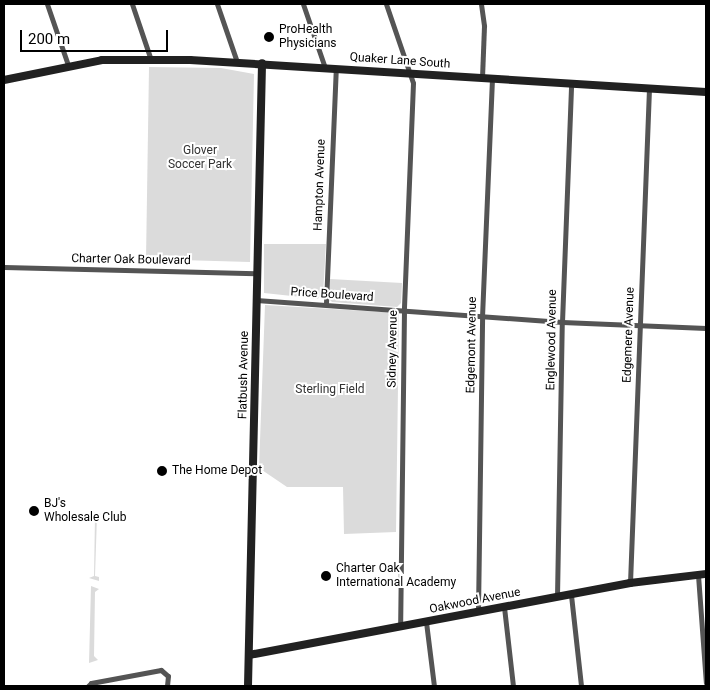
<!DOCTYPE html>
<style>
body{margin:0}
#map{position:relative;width:710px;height:690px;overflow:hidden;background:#fff;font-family:Roboto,sans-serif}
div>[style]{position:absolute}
.green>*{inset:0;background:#dbdbdb}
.street>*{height:5px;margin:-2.5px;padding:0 2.5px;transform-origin:2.5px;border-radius:2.5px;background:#545454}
.secondary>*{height:8px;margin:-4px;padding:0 4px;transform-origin:4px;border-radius:4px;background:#212121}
.dots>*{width:14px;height:14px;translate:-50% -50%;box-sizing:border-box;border:2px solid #fff;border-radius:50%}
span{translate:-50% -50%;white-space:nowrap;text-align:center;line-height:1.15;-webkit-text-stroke:4px #fff;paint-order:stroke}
.poi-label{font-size:12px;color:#000}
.left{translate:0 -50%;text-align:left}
.street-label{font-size:12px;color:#000}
.park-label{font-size:12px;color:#323232}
.frame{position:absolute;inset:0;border:5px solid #000;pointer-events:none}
.scale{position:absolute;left:20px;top:30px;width:148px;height:22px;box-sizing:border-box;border:2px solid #000;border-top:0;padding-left:6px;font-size:15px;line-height:18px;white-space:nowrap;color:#000;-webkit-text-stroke:4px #fff;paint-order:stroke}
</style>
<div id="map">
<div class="green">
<i style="clip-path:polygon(149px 67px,221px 68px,254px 74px,250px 262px,146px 259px)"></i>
<i style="clip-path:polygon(264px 244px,326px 244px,323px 295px,320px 299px,264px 293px)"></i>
<i style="clip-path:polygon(330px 279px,402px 283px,401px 303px,397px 307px,332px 302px,329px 299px)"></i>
<i style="clip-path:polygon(265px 305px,399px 313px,396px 532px,344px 534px,343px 487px,287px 487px,259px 468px)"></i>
<i style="clip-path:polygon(92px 512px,101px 514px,97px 516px,95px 576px,99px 577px,99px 581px,89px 578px,94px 576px,95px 516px)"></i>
<i style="clip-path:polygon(91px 586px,99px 589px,95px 592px,94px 656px,98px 660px,89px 663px)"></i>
</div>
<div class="street">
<i style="left:47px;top:4px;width:65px;rotate:71deg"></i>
<i style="left:132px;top:4px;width:59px;rotate:71.3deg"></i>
<i style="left:217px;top:4px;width:61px;rotate:71deg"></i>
<i style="left:303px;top:4px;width:68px;rotate:71deg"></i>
<i style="left:386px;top:4px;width:83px;rotate:71.1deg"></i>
<i style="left:413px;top:83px;width:227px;rotate:92.3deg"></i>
<i style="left:404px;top:310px;width:316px;rotate:90.7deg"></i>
<i style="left:481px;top:4px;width:22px;rotate:82deg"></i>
<i style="left:484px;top:26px;width:51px;rotate:92.2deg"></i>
<i style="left:4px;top:267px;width:253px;rotate:1.4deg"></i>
<i style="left:256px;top:300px;width:307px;rotate:4.1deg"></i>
<i style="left:562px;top:322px;width:144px;rotate:2.4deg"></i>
<i style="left:326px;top:303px;width:235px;rotate:-87.6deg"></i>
<i style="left:698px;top:575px;width:108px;rotate:85.8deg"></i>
<i style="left:630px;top:583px;width:495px;rotate:-87.8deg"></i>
<i style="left:571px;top:595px;width:92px;rotate:83.7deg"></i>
<i style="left:557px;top:597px;width:275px;rotate:-89deg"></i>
<i style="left:562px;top:322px;width:239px;rotate:-87.8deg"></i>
<i style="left:504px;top:607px;width:80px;rotate:83.5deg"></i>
<i style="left:478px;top:612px;width:295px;rotate:-89.2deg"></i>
<i style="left:482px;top:317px;width:239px;rotate:-87.6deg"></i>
<i style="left:426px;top:622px;width:64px;rotate:82.9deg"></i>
<i style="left:88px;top:686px;width:4px;rotate:-45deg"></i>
<i style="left:91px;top:683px;width:71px;rotate:-10.5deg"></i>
<i style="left:161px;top:670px;width:9px;rotate:41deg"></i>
<i style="left:168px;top:676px;width:10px;rotate:96deg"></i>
</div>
<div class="secondary">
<i style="left:4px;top:80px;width:100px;rotate:-11.5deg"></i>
<i style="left:102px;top:60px;width:88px"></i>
<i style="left:190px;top:60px;width:517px;rotate:3.55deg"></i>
<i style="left:249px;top:655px;width:388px;rotate:-10.7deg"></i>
<i style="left:630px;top:583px;width:77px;rotate:-6.8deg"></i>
<i style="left:248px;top:686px;width:623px;rotate:-88.71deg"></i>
</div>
<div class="dots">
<i style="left:269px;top:37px;background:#000"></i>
<i style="left:162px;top:471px;background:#000"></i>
<i style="left:34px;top:511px;background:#000"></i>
<i style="left:326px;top:576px;background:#000"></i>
</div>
<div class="poi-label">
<span class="left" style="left:279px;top:37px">ProHealth<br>Physicians</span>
<span class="left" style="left:172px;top:471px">The Home Depot</span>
<span class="left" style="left:44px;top:511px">BJ's<br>Wholesale Club</span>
<span class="left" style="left:336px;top:576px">Charter Oak<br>International Academy</span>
</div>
<div class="street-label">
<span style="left:400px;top:61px;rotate:4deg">Quaker Lane South</span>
<span style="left:320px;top:185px;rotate:-88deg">Hampton Avenue</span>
<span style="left:131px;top:260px;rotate:1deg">Charter Oak Boulevard</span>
<span style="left:332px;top:295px;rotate:4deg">Price Boulevard</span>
<span style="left:629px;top:335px;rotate:-88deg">Edgemere Avenue</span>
<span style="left:552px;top:340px;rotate:-89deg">Englewood Avenue</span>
<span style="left:472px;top:345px;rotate:-89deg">Edgemont Avenue</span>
<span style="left:393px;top:349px;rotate:-89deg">Sidney Avenue</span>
<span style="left:244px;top:375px;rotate:-89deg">Flatbush Avenue</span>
<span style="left:475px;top:601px;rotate:-11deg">Oakwood Avenue</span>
</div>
<div class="park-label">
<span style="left:200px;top:158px">Glover<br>Soccer Park</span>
<span style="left:330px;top:390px">Sterling Field</span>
</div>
<div class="frame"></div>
<div class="scale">200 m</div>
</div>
